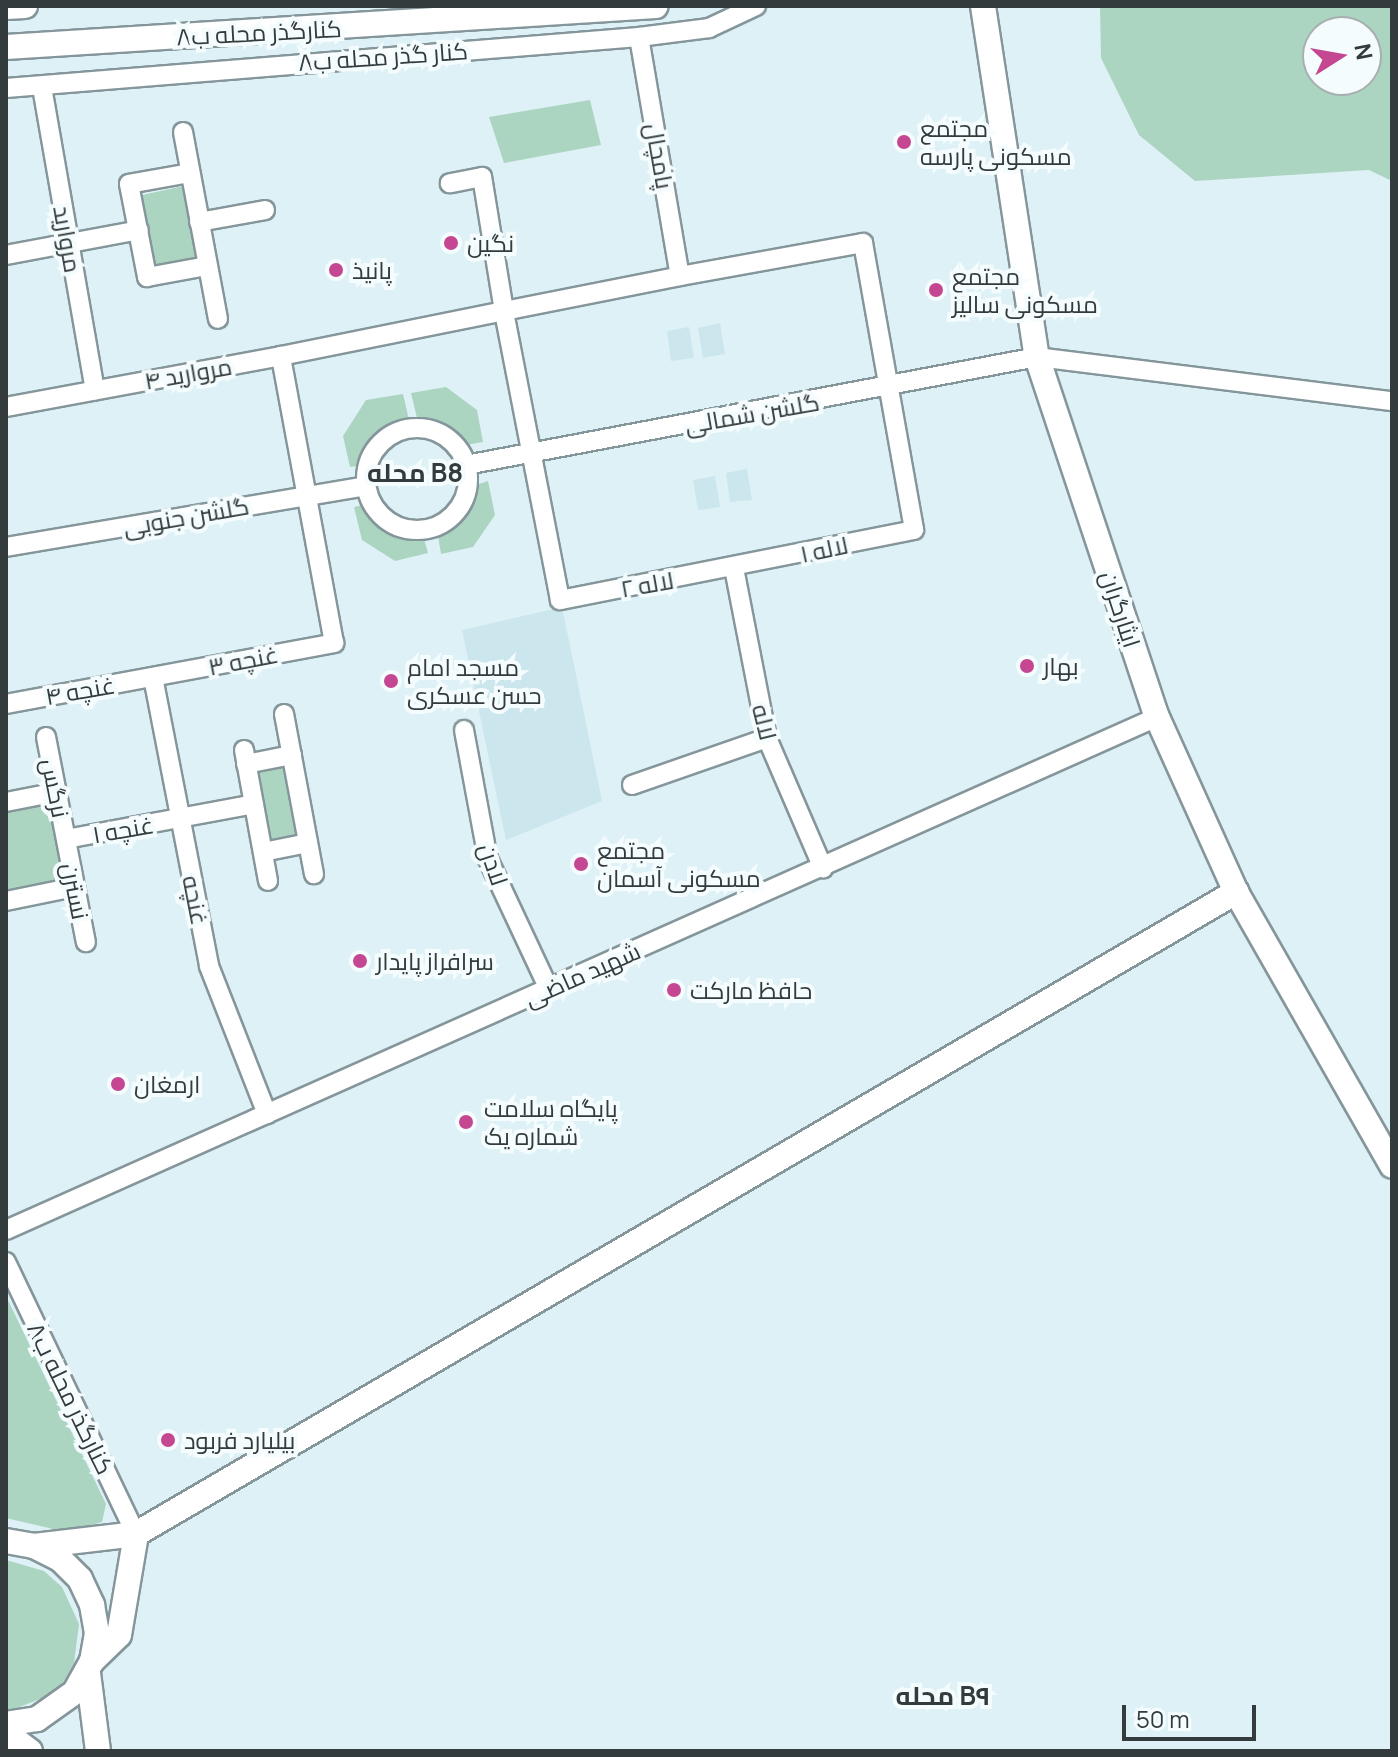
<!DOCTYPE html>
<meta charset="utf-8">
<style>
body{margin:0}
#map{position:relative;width:1398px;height:1757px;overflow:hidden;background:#def1f6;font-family:Manrope,Cairo,sans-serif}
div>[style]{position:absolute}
.built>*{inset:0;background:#cbe6ed}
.green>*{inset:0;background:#acd5c1}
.roads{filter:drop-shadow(2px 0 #85969b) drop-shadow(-2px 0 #85969b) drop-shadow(0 2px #85969b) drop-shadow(0 -2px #85969b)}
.minor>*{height:18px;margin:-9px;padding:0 9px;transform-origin:9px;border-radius:9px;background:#fff}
.minor>.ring{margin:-9px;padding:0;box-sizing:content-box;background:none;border:18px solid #fff;border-radius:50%}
.major>*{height:24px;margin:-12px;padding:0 12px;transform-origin:12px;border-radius:12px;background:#fff}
.dots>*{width:22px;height:22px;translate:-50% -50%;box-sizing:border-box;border:4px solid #f4fcfe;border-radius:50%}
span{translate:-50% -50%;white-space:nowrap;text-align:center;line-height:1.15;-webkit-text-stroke:8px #f4fcfe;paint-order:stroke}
.street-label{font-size:24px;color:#343b3d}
.poi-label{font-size:24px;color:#343b3d}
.left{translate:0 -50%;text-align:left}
.neighbourhood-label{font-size:26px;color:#343b3d;font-weight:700}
.frame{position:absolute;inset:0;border:8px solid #343b3d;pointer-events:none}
.north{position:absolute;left:1302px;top:16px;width:80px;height:80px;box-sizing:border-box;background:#f4fcfe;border:2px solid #a7afb1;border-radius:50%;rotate:79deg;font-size:22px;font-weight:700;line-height:32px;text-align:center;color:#343b3d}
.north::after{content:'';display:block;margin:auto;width:28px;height:36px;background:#c54691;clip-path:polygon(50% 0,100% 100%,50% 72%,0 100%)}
.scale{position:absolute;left:1122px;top:1705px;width:134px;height:36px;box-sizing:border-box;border:4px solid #343b3d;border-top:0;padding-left:10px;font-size:24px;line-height:28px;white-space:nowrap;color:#343b3d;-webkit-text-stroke:6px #f4fcfe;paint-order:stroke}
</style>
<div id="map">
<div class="built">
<i style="clip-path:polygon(720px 323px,725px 354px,703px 358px,698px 328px)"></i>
<i style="clip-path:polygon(689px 327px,694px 358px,671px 361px,667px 331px)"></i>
<i style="clip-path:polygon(747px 469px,752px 500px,730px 502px,726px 473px)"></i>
<i style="clip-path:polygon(715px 476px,720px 507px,698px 510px,693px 480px)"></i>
<i style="clip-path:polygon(562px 607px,602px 801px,506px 840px,462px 630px)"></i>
</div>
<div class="green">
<i style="clip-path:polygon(evenodd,1100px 6px,1392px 6px,1392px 181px,1369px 170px,1195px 181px,1139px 135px,1101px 58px,1100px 6px,1318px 32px,1366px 32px,1366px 80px,1318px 80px,1318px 32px)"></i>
<i style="clip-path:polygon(590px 100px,601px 145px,504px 163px,489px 117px)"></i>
<i style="clip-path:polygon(183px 186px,196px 261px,152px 269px,138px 196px)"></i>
<i style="clip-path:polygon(446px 387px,477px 410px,483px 442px,460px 446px,447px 424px,417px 418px,411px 393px)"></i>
<i style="clip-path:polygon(403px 394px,409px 420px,381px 429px,370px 441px,364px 465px,350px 467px,343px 436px,366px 400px)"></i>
<i style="clip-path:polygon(488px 481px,495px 515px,473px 547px,441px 554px,437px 530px,458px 517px,473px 486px)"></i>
<i style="clip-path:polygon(368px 504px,390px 525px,422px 532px,428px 553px,395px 561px,362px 540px,354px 507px)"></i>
<i style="clip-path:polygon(289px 760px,305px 840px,266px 848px,251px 769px)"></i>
<i style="clip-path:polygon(51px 801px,67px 883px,6px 895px,6px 810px)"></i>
<i style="clip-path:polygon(6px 1296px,106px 1504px,102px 1522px,66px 1532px,6px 1518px)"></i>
<i style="clip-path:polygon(6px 1560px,44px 1571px,62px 1587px,79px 1624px,74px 1663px,64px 1681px,50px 1695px,12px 1710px,6px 1710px)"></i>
</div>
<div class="roads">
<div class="minor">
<i style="left:639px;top:37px;width:242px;rotate:80.3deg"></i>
<i style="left:42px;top:87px;width:308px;rotate:80.1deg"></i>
<i style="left:6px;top:88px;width:635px;rotate:-4.61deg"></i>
<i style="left:639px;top:37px;width:71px;rotate:-7.3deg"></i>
<i style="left:709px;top:28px;width:52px;rotate:-25.1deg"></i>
<i style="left:183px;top:132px;width:190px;rotate:79.4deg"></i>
<i style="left:190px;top:173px;width:62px;rotate:169.8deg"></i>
<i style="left:129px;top:184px;width:95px;rotate:79deg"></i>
<i style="left:147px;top:277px;width:61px;rotate:-10.4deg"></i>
<i style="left:199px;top:222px;width:67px;rotate:-10.3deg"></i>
<i style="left:6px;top:255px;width:135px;rotate:-10.6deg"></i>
<i style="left:6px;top:407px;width:280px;rotate:-10.5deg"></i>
<i style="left:281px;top:356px;width:227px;rotate:-11.4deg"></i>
<i style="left:504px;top:311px;width:179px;rotate:-11.2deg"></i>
<i style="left:680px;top:276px;width:186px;rotate:-10.2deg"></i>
<i style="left:863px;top:243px;width:291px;rotate:79.9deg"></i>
<i style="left:914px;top:530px;width:361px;rotate:168.8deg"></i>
<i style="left:560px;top:600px;width:294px;rotate:-101deg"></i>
<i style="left:504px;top:311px;width:136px;rotate:-99.3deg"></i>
<i style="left:482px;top:177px;width:33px;rotate:169deg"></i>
<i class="ring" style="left:366px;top:428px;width:84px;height:84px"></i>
<i style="left:466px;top:465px;width:581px;rotate:-10.71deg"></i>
<i style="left:1037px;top:357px;width:358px;rotate:7.1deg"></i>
<i style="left:6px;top:547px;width:365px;rotate:-9.6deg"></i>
<i style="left:734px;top:568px;width:173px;rotate:79deg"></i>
<i style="left:767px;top:738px;width:142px;rotate:66.7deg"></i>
<i style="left:153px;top:677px;width:294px;rotate:79deg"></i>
<i style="left:209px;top:966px;width:159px;rotate:68.6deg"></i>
<i style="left:6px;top:704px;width:334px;rotate:-10.5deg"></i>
<i style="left:334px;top:643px;width:292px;rotate:-100.5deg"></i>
<i style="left:284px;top:714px;width:163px;rotate:79.4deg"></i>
<i style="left:464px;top:730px;width:131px;rotate:79.5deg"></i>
<i style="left:488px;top:859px;width:144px;rotate:64.9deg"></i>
<i style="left:46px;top:737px;width:209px;rotate:79deg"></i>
<i style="left:244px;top:750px;width:133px;rotate:79.6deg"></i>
<i style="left:246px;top:764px;width:47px;rotate:-11.1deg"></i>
<i style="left:632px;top:785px;width:143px;rotate:-19.2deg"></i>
<i style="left:6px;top:802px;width:52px;rotate:-11.1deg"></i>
<i style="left:66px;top:839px;width:191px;rotate:-10.5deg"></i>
<i style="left:263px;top:852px;width:46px;rotate:-11.3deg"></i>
<i style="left:6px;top:901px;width:70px;rotate:-11.5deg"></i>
<i style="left:6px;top:1230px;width:1260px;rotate:-24.02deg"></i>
<i style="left:6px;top:1262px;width:301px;rotate:64.5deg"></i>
</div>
<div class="major">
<i style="left:983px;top:6px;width:355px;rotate:81.3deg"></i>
<i style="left:1037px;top:357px;width:379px;rotate:71.6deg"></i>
<i style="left:1157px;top:717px;width:192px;rotate:65.7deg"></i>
<i style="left:1236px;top:892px;width:315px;rotate:60.3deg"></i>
<i style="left:6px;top:7px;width:19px;rotate:-3deg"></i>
<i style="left:6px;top:47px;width:651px;rotate:-3.61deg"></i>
<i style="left:6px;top:1541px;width:28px;rotate:10deg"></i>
<i style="left:34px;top:1546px;width:29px;rotate:27deg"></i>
<i style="left:60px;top:1559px;width:28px;rotate:45deg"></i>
<i style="left:80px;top:1579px;width:29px;rotate:65deg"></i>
<i style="left:92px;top:1605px;width:28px;rotate:80deg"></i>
<i style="left:97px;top:1633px;width:28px;rotate:100deg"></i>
<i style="left:92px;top:1661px;width:35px;rotate:119deg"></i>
<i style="left:75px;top:1692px;width:47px;rotate:144.6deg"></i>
<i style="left:37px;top:1719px;width:31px;rotate:171deg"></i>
<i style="left:34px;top:1546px;width:103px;rotate:-6.7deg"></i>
<i style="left:136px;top:1534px;width:1274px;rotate:-30.27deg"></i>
<i style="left:92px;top:1661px;width:37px;rotate:-44deg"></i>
<i style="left:119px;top:1635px;width:102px;rotate:-80.4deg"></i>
<i style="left:88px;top:1673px;width:79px;rotate:82.7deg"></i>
<i style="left:6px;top:1733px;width:30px;rotate:37deg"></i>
</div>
</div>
<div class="dots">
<i style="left:904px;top:142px;background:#c54691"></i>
<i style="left:451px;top:243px;background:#c54691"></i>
<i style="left:336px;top:270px;background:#c54691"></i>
<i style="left:936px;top:290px;background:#c54691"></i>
<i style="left:1027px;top:666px;background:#c54691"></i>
<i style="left:391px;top:681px;background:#c54691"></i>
<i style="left:581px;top:864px;background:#c54691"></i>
<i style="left:360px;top:961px;background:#c54691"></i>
<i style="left:674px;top:990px;background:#c54691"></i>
<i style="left:118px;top:1084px;background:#c54691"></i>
<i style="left:466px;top:1122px;background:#c54691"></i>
<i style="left:168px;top:1440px;background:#c54691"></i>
</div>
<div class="street-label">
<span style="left:259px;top:32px;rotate:-3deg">کنارگذر محله ب۸</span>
<span style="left:383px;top:56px;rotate:-4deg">کنار گذر محله ب۸</span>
<span style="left:660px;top:156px;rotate:80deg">پامچال</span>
<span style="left:68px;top:239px;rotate:80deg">مروارید</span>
<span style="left:188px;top:373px;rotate:-10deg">مروارید ۴</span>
<span style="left:752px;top:413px;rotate:-10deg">گلشن شمالی</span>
<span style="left:186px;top:516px;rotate:-10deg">گلشن جنوبی</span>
<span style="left:824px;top:549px;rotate:-12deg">لاله ۱</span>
<span style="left:647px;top:584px;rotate:-10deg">لاله ۲</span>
<span style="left:1121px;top:609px;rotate:72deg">ایثارگران</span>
<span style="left:243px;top:660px;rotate:-11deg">غنچه ۳</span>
<span style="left:80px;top:690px;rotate:-10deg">غنچه ۴</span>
<span style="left:765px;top:722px;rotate:76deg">لاله</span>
<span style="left:56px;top:788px;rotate:79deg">نرگس</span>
<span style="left:123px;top:829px;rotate:-10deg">غنچه ۱</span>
<span style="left:494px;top:864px;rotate:71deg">لادن</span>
<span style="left:76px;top:891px;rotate:79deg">نسترن</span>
<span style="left:196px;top:900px;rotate:79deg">غنچه</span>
<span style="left:582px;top:974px;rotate:-24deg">شهید ماضی</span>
<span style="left:71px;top:1398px;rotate:64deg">کنارگذر محله ب۸</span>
</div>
<div class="poi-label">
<span class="left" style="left:920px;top:142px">مجتمع<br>مسکونی پارسه</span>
<span class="left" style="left:467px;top:243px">نگین</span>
<span class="left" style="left:352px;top:270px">پانیذ</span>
<span class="left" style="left:952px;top:290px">مجتمع<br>مسکونی سالیز</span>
<span class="left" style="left:1043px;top:666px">بهار</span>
<span class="left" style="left:407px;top:681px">مسجد امام<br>حسن عسکری</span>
<span class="left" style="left:597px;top:864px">مجتمع<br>مسکونی آسمان</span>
<span class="left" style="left:376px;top:961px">سرافراز پایدار</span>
<span class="left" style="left:690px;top:990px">حافظ مارکت</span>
<span class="left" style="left:134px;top:1084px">ارمغان</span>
<span class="left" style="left:484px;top:1122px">پایگاه سلامت<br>شماره یک</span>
<span class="left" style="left:184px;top:1440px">بیلیارد فربود</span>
</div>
<div class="neighbourhood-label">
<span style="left:415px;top:473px">محله B8</span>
<span style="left:943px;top:1696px">محله B۹</span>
</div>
<div class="frame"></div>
<div class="north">N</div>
<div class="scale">50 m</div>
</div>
